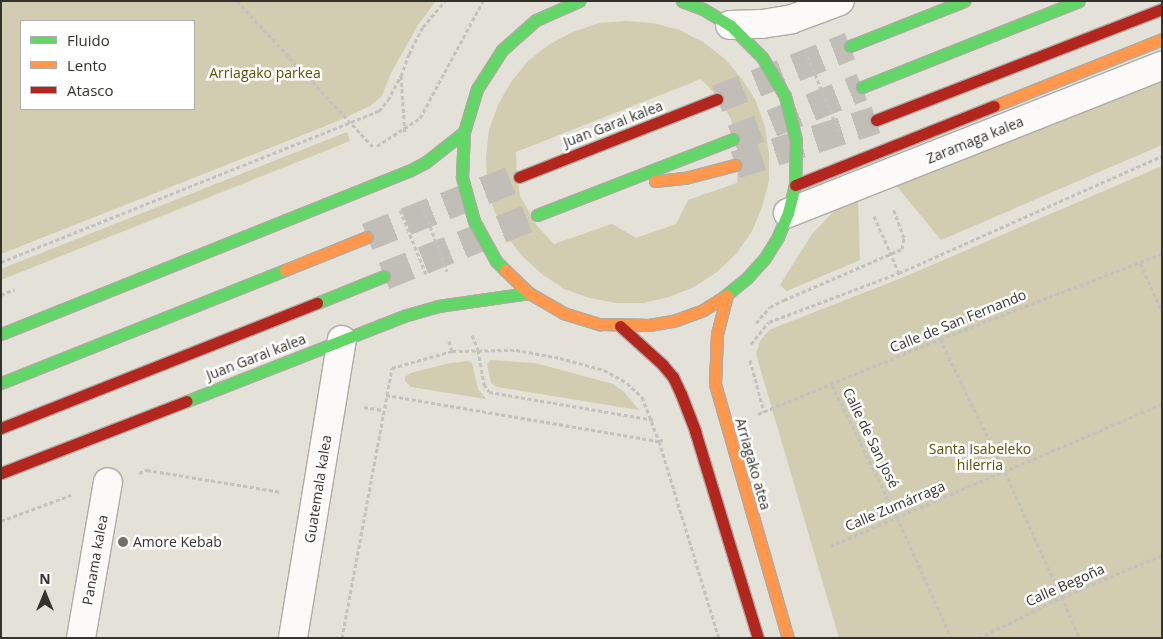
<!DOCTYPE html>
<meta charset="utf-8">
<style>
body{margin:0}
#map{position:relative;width:1163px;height:639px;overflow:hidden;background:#e3e1d8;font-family:"Open Sans",sans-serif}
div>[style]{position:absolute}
.green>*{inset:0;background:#d2ccb0}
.primary-tunnel>*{height:28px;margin-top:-14px;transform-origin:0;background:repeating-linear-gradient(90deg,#c0beb6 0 28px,transparent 0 42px)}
.path>*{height:3px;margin-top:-1.5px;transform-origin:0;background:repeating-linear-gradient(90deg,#c3c2be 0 4px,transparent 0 6.5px)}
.roads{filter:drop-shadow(1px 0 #adaba4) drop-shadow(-1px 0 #adaba4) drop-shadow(0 1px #adaba4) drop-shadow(0 -1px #adaba4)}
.street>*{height:28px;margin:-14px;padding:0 14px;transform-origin:14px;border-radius:14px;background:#fbfaf9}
.fast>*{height:11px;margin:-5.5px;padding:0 5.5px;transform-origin:5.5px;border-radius:5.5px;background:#63d668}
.slow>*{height:11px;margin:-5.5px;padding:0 5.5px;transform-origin:5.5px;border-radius:5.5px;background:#ff974d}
.jam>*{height:11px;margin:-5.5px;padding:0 5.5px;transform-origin:5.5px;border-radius:5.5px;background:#b3261e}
.dots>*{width:14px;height:14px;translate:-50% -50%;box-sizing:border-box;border:2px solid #fff;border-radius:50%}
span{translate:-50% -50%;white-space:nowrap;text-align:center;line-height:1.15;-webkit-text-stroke:5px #fff;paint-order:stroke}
.park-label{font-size:14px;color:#5e4f00}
.street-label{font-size:14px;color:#34322c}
.poi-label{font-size:14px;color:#34322c}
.left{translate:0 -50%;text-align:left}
.frame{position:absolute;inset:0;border:2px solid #34322c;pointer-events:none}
.legend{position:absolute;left:20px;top:20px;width:175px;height:90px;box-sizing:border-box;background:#fff;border:1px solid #aeadab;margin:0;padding:6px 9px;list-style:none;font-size:15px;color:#34322c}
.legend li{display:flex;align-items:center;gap:10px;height:25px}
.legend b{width:25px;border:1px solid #aeadab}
.north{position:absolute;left:20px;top:569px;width:50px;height:50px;-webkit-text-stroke:4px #fff;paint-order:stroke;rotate:0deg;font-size:14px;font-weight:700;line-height:20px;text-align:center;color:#34322c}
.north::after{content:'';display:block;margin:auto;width:18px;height:22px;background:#34322c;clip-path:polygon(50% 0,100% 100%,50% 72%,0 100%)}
</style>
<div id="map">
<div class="green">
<i style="clip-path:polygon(evenodd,1px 1px,436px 1px,418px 25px,391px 73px,382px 96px,370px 106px,338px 121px,1px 254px,1px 1px,194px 21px,194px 109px,21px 109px,21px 21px,194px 21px)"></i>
<i style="clip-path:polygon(evenodd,626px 21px,653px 23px,679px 30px,703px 42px,725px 59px,742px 79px,756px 101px,765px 127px,769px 154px,769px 181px,762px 207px,752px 231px,737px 253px,717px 272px,694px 287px,669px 297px,643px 303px,616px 303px,590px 298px,564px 289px,542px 274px,522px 256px,506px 235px,494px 210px,487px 184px,486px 157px,489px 130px,498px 105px,511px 82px,528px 61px,550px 44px,573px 32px,599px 23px,626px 21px,701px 79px,719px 98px,731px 119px,739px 156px,737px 183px,688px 200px,676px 224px,636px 238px,612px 224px,554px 244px,537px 226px,520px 196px,517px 176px,516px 152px,701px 79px)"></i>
<i style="clip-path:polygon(1162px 79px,1162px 145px,941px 240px,895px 184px)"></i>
<i style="clip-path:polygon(347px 132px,350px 141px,1px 280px,1px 269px)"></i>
<i style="clip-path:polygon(1162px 166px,1162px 638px,839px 638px,756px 354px,760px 341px,769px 330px,904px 277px)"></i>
<i style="clip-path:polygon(854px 200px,858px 201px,860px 260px,787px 291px,780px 285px,812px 234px,834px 211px)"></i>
<i style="clip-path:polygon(491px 360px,535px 363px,613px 384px,624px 392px,639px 410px,497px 387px,491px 383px,487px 364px)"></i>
<i style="clip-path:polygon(469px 361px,472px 363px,478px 389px,486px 399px,411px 387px,405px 381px,405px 377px,411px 373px,450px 363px)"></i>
</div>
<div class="primary-tunnel">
<i style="left:717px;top:99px;width:143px;rotate:-21.7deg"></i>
<i style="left:733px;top:139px;width:139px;rotate:-22deg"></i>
<i style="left:735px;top:165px;width:148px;rotate:-17.7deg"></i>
<i style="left:367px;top:237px;width:163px;rotate:-21.5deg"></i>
<i style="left:384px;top:276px;width:165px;rotate:-21.7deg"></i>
</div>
<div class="path">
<i style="left:237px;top:1px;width:202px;rotate:47deg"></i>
<i style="left:805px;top:50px;width:89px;rotate:67.5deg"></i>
<i style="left:401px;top:76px;width:59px;rotate:86.1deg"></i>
<i style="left:377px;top:146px;width:51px;rotate:-33.1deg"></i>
<i style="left:420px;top:118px;width:133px;rotate:-61.7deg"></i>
<i style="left:421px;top:202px;width:74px;rotate:69.4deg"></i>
<i style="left:400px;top:210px;width:69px;rotate:67.9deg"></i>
<i style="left:874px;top:216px;width:62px;rotate:66.3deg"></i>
<i style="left:1px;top:262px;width:407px;rotate:-21.8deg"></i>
<i style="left:379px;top:111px;width:14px;rotate:-51deg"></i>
<i style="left:388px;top:100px;width:27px;rotate:-62deg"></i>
<i style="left:401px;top:76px;width:23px;rotate:-70deg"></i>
<i style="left:409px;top:54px;width:30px;rotate:-63deg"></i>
<i style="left:423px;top:27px;width:34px;rotate:-50deg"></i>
<i style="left:1140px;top:263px;width:54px;rotate:65.8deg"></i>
<i style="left:1px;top:295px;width:15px;rotate:-23deg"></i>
<i style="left:756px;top:323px;width:21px;rotate:-49deg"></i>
<i style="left:770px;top:307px;width:16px;rotate:-27deg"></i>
<i style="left:784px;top:300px;width:129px;rotate:-23.4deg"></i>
<i style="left:902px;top:249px;width:11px;rotate:-80deg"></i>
<i style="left:904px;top:238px;width:32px;rotate:-110deg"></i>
<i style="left:472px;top:335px;width:16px;rotate:68deg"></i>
<i style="left:478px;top:350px;width:35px;rotate:80deg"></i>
<i style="left:484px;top:384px;width:9px;rotate:58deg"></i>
<i style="left:489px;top:392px;width:168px;rotate:9.6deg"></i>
<i style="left:940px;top:339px;width:148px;rotate:64deg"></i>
<i style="left:1005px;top:472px;width:182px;rotate:65.7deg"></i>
<i style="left:751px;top:344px;width:28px;rotate:-51deg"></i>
<i style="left:769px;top:322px;width:139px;rotate:-20.7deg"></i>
<i style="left:899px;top:273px;width:288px;rotate:-24deg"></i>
<i style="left:452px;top:351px;width:64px;rotate:-0.9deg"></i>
<i style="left:516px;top:350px;width:45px;rotate:10.3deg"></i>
<i style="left:560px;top:358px;width:46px;rotate:15.3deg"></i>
<i style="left:604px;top:370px;width:26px;rotate:29deg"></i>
<i style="left:627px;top:383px;width:21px;rotate:43deg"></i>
<i style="left:642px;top:397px;width:47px;rotate:68.9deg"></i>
<i style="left:659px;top:441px;width:206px;rotate:73.1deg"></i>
<i style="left:750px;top:360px;width:54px;rotate:74.9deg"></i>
<i style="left:832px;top:385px;width:147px;rotate:63.8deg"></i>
<i style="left:897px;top:517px;width:133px;rotate:65.9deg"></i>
<i style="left:386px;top:395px;width:277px;rotate:9.6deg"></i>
<i style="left:659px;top:441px;width:4px;rotate:-14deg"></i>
<i style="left:364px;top:407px;width:19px;rotate:9deg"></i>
<i style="left:758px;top:414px;width:197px;rotate:-22.4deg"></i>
<i style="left:940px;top:339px;width:238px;rotate:-21deg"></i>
<i style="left:139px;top:473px;width:9px;rotate:-21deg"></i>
<i style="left:147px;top:470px;width:136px;rotate:9.3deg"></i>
<i style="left:1px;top:521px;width:75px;rotate:-20.4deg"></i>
<i style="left:830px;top:546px;width:361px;rotate:-23.2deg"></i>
<i style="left:342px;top:638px;width:275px;rotate:-79.5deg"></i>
<i style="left:392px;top:368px;width:62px;rotate:-15.8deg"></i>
<i style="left:452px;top:351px;width:13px;rotate:-108deg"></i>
<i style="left:979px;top:638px;width:93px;rotate:-26.3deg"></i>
<i style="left:1062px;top:597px;width:108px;rotate:-22.8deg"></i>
</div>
<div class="roads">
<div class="street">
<i style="left:730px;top:25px;width:32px;rotate:-2deg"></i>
<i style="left:762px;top:24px;width:30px;rotate:-9deg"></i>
<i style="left:792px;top:19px;width:51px;rotate:-20.6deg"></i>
<i style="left:788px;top:213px;width:402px;rotate:-21.5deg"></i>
<i style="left:81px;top:638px;width:158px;rotate:-80.2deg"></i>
<i style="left:293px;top:638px;width:302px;rotate:-80.7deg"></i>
</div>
<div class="fast">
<i style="left:682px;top:1px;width:22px;rotate:21deg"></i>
<i style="left:703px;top:9px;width:31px;rotate:31deg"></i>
<i style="left:730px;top:25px;width:45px;rotate:45deg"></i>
<i style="left:762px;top:57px;width:45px;rotate:59.5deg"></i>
<i style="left:785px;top:96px;width:45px;rotate:76deg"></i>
<i style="left:796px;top:140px;width:45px;rotate:91.3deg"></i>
<i style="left:795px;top:185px;width:29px;rotate:104deg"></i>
<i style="left:788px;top:213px;width:26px;rotate:113deg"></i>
<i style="left:778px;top:237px;width:26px;rotate:122deg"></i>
<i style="left:764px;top:259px;width:25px;rotate:132deg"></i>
<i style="left:747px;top:278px;width:32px;rotate:141deg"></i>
<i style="left:850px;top:46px;width:123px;rotate:-21.5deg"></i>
<i style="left:862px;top:87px;width:233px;rotate:-21.6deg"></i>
<i style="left:537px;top:215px;width:210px;rotate:-21.2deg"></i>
<i style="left:505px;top:270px;width:13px;rotate:-135deg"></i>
<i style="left:496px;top:261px;width:46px;rotate:-118.8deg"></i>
<i style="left:474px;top:221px;width:46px;rotate:-105.3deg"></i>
<i style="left:462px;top:177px;width:45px;rotate:-87.5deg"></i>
<i style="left:464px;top:132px;width:45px;rotate:-73.2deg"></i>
<i style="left:477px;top:89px;width:46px;rotate:-57.3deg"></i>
<i style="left:502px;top:50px;width:45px;rotate:-41.4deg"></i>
<i style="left:536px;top:20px;width:47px;rotate:-23.8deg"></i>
<i style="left:317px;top:303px;width:72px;rotate:-21.9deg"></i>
<i style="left:1px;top:334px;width:439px;rotate:-21.8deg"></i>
<i style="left:409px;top:171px;width:19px;rotate:-28deg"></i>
<i style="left:426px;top:162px;width:48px;rotate:-38.3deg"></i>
<i style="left:1px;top:383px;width:306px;rotate:-21.7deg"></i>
<i style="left:187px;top:401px;width:236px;rotate:-21.4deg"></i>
<i style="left:407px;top:315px;width:32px;rotate:-16deg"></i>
<i style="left:438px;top:306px;width:92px;rotate:-8.1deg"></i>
</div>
<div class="slow">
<i style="left:994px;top:106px;width:181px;rotate:-21.7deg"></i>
<i style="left:655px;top:181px;width:30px;rotate:-6deg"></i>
<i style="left:685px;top:178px;width:52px;rotate:-14.6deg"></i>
<i style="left:285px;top:270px;width:88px;rotate:-21.9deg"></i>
<i style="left:505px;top:270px;width:33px;rotate:44deg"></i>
<i style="left:529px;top:293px;width:39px;rotate:30deg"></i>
<i style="left:563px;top:313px;width:39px;rotate:17deg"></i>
<i style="left:600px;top:324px;width:49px;rotate:1.2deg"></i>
<i style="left:649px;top:325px;width:27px;rotate:-10deg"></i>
<i style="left:676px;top:320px;width:29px;rotate:-20deg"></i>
<i style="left:703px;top:310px;width:22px;rotate:-32deg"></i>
<i style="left:727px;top:295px;width:40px;rotate:104.4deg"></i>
<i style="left:717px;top:334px;width:50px;rotate:92.3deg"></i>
<i style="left:715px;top:384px;width:264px;rotate:74deg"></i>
</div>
<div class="jam">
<i style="left:876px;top:120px;width:307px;rotate:-21.2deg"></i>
<i style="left:519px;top:177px;width:213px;rotate:-21.5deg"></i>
<i style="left:795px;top:185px;width:214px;rotate:-21.7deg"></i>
<i style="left:620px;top:326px;width:57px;rotate:42.1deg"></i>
<i style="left:662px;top:364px;width:17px;rotate:50deg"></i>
<i style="left:673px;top:377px;width:19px;rotate:65deg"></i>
<i style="left:681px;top:394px;width:40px;rotate:69deg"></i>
<i style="left:695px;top:431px;width:216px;rotate:73.1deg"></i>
<i style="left:1px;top:428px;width:340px;rotate:-21.6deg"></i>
<i style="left:1px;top:473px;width:199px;rotate:-21.2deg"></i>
</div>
</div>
<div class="dots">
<i style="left:123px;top:542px;background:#716f68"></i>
</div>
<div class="park-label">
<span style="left:265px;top:73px">Arriagako parkea</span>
<span style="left:980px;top:457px">Santa Isabeleko<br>hilerria</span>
</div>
<div class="street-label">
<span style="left:613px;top:124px;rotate:-21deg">Juan Garai kalea</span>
<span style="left:975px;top:140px;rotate:-22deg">Zaramaga kalea</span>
<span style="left:958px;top:321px;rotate:-22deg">Calle de San Fernando</span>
<span style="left:256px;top:357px;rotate:-21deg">Juan Garai kalea</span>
<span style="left:871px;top:438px;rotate:64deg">Calle de San José</span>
<span style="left:753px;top:464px;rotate:74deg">Arriagako atea</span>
<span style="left:318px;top:489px;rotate:-81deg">Guatemala kalea</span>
<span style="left:895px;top:506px;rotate:-23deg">Calle Zumárraga</span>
<span style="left:95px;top:560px;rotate:-80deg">Panama kalea</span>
<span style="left:1065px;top:585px;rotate:-24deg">Calle Begoña</span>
</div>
<div class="poi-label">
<span class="left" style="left:133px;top:542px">Amore Kebab</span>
</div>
<div class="frame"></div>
<ul class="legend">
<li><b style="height:6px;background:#63d668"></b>Fluido</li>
<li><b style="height:6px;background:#ff974d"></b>Lento</li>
<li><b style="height:6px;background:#b3261e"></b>Atasco</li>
</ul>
<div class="north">N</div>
</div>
